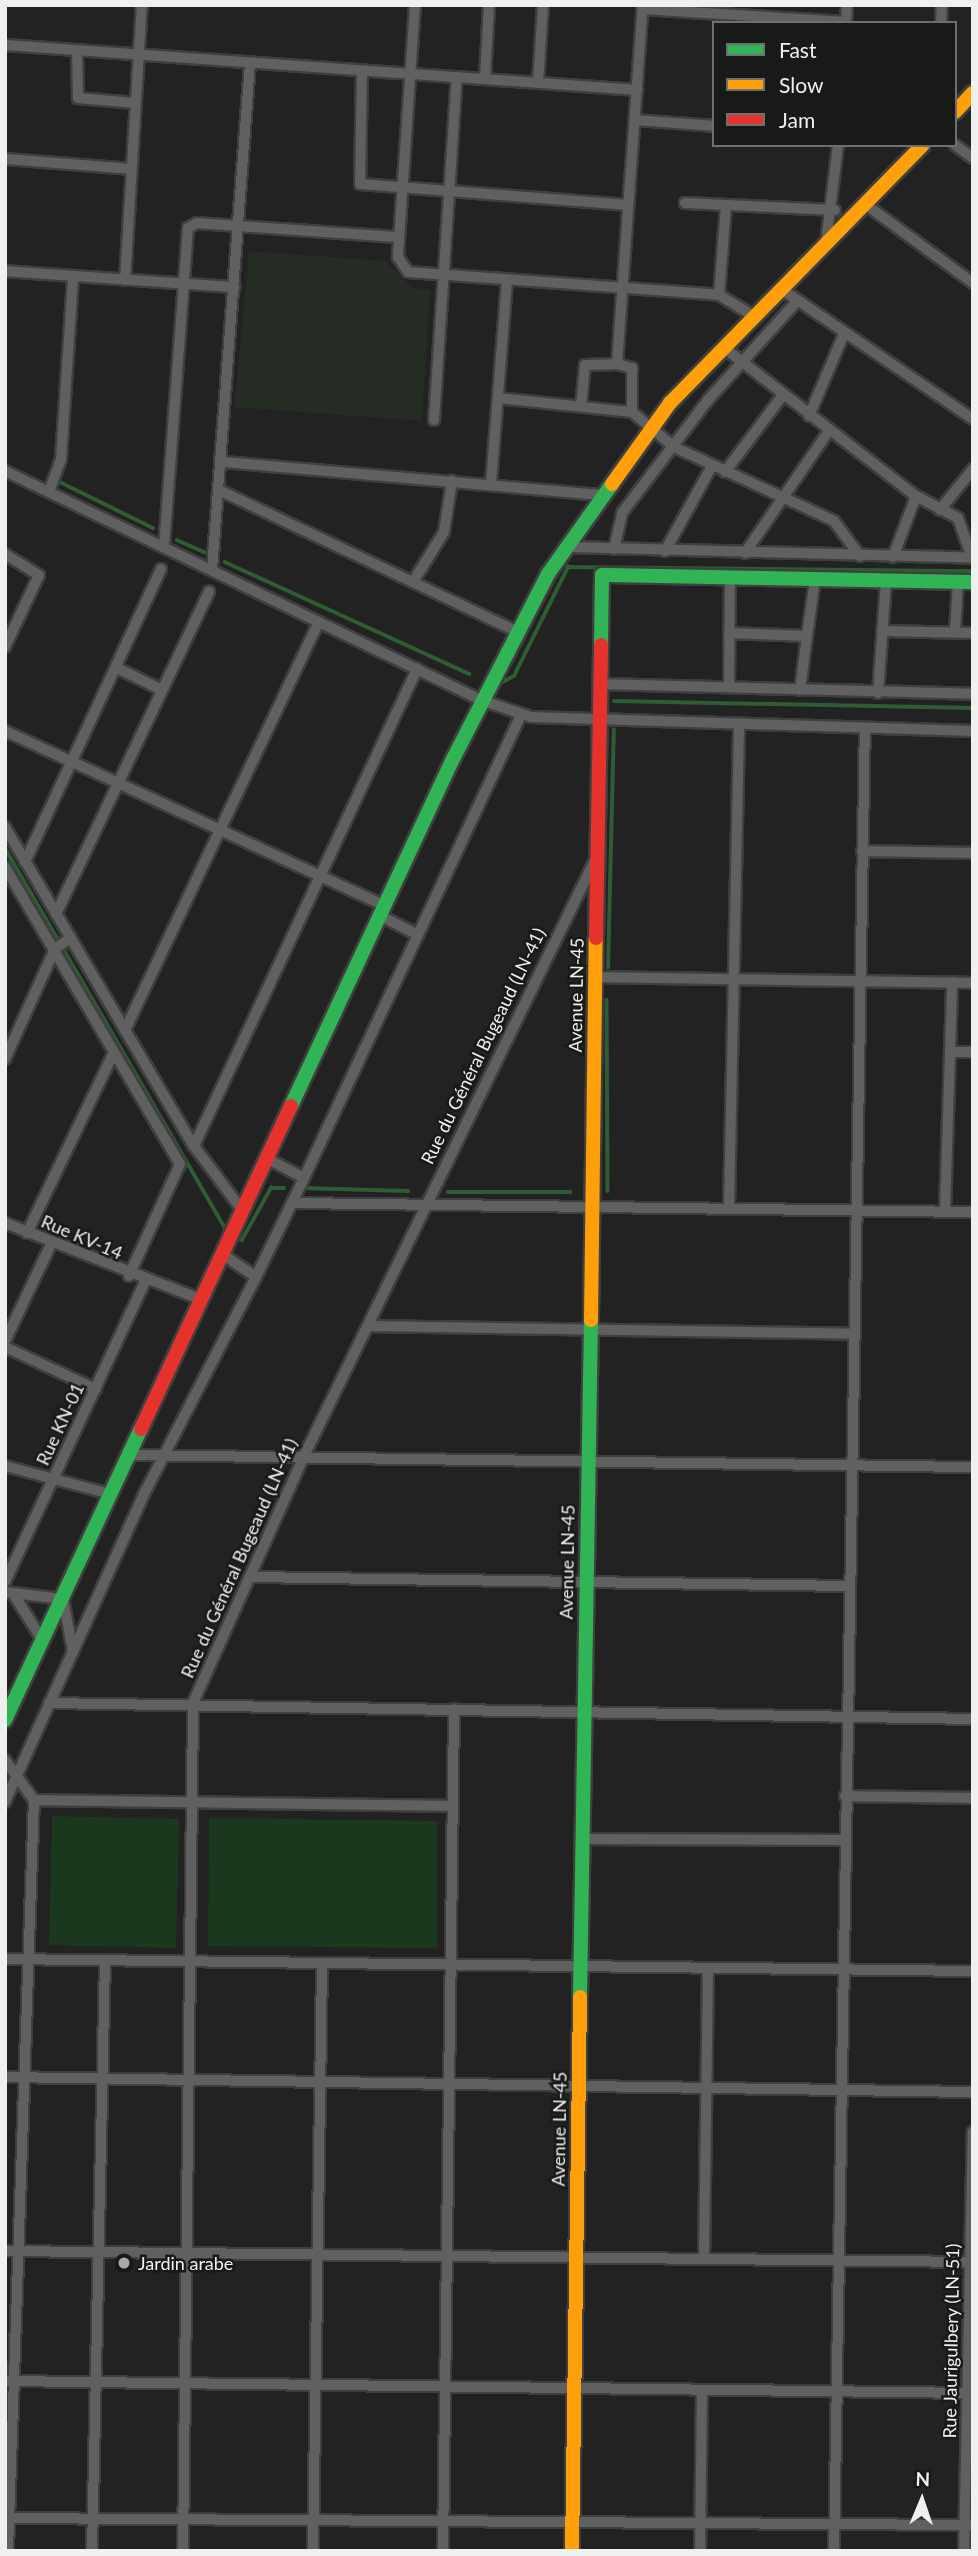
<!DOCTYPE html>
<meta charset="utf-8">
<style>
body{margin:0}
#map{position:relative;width:978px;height:2556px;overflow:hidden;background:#212221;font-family:Lato,sans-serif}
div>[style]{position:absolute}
.built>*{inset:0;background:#242c24}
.green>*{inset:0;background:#19381e}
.stream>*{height:3.5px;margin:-1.75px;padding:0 1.75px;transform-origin:1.75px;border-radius:1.75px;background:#2e5c33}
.roads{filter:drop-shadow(2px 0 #3e3f3e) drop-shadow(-2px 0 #3e3f3e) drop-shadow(0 2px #3e3f3e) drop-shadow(0 -2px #3e3f3e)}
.street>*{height:10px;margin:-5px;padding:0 5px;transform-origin:5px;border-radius:5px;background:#5f605f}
.fast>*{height:14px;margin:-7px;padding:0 7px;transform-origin:7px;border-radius:7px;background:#30b455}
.slow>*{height:14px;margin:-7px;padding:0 7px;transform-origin:7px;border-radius:7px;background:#ff9f0a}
.jam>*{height:14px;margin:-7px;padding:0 7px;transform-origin:7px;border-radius:7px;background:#e5322d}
.dots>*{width:19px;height:19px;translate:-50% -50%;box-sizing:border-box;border:4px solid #171a17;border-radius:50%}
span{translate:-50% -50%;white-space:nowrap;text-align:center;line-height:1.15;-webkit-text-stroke:5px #171a17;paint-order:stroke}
.street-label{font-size:18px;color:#eff1ef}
.poi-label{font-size:18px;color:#eff1ef}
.left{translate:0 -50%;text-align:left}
.frame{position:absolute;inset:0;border:7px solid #eff1ef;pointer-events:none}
.legend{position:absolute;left:712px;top:21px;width:245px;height:126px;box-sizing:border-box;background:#171a17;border:2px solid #6d706d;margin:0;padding:9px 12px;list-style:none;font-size:21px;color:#eff1ef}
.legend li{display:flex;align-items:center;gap:14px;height:35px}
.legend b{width:35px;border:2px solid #6d706d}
.north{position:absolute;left:887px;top:2465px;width:70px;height:70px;-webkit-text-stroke:5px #171a17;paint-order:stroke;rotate:2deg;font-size:19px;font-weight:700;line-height:28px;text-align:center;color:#eff1ef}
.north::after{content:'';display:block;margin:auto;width:24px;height:32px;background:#eff1ef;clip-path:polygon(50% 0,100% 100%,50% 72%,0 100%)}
</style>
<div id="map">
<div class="built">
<i style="clip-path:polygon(249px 251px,385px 261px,413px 288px,430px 290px,422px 421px,234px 407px)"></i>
</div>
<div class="green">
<i style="clip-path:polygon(52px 1816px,179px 1819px,176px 1948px,49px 1945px)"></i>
<i style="clip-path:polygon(209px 1818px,437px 1821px,437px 1948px,208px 1946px)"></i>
</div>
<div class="stream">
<i style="left:60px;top:482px;width:104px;rotate:26.3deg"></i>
<i style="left:177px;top:540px;width:30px;rotate:24deg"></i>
<i style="left:225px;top:562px;width:269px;rotate:24.6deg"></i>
<i style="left:497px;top:685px;width:19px;rotate:-28deg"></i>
<i style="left:514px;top:676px;width:122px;rotate:-63.6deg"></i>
<i style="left:568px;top:567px;width:405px;rotate:0.6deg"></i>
<i style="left:614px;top:701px;width:359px;rotate:1.1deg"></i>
<i style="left:5px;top:848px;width:444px;rotate:59.9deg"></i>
<i style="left:608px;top:968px;width:238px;rotate:-88.6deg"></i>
<i style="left:607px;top:1000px;width:191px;rotate:89.7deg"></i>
<i style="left:303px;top:1188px;width:105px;rotate:1.6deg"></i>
<i style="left:448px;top:1192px;width:122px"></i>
<i style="left:235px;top:1236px;width:8px;rotate:30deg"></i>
<i style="left:242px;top:1240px;width:60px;rotate:-60.9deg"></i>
<i style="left:271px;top:1188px;width:13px"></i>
</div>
<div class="roads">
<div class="street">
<i style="left:415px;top:5px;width:253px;rotate:93.9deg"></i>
<i style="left:398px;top:257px;width:18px;rotate:56deg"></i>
<i style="left:408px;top:272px;width:312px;rotate:4.2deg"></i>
<i style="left:719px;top:295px;width:41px;rotate:31deg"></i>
<i style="left:643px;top:9px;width:203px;rotate:3.7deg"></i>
<i style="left:846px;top:23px;width:18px;rotate:-87deg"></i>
<i style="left:941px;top:23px;width:18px;rotate:-87deg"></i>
<i style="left:5px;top:45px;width:634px;rotate:4.07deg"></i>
<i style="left:77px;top:50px;width:48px;rotate:88.8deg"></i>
<i style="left:78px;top:98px;width:57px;rotate:5deg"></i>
<i style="left:362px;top:71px;width:113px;rotate:91deg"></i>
<i style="left:360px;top:184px;width:269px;rotate:4.5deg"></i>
<i style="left:485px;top:79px;width:74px;rotate:-86.9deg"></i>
<i style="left:538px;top:83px;width:78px;rotate:-86.3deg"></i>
<i style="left:635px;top:120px;width:79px;rotate:4.3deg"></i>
<i style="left:955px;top:145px;width:22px;rotate:36deg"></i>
<i style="left:5px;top:159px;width:126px;rotate:4.5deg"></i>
<i style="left:685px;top:203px;width:150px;rotate:2.7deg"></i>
<i style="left:865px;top:204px;width:134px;rotate:36.2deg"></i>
<i style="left:826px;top:243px;width:99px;rotate:-83deg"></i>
<i style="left:5px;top:271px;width:230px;rotate:4deg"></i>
<i style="left:125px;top:280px;width:276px;rotate:-86.5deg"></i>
<i style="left:781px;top:289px;width:232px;rotate:34.1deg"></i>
<i style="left:719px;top:295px;width:89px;rotate:-85.5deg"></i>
<i style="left:723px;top:347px;width:244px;rotate:37.7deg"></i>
<i style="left:916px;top:496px;width:47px;rotate:27.6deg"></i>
<i style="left:958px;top:518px;width:42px;rotate:70.7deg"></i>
<i style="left:617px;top:364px;width:360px;rotate:-85.9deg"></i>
<i style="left:498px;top:398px;width:135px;rotate:6deg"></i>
<i style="left:632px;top:412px;width:55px;rotate:39.8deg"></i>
<i style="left:674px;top:447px;width:176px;rotate:24.8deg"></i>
<i style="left:834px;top:521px;width:44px;rotate:53.4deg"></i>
<i style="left:581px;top:406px;width:41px;rotate:-84.4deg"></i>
<i style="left:585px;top:365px;width:32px;rotate:-2deg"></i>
<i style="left:617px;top:364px;width:16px;rotate:15deg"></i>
<i style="left:632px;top:368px;width:44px;rotate:90deg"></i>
<i style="left:809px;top:416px;width:89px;rotate:-66.9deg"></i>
<i style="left:434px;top:420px;width:343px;rotate:-86.2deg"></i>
<i style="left:223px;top:462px;width:377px;rotate:5deg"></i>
<i style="left:5px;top:471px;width:528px;rotate:25.69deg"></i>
<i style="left:481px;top:700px;width:53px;rotate:18.8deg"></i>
<i style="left:531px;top:717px;width:442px;rotate:1.8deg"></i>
<i style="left:725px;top:472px;width:96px;rotate:-53deg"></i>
<i style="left:491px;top:484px;width:203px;rotate:-85.5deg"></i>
<i style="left:221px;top:491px;width:327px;rotate:25.4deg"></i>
<i style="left:49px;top:492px;width:35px;rotate:-70deg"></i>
<i style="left:61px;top:459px;width:183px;rotate:-86.2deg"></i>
<i style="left:940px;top:510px;width:53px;rotate:-51.2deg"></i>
<i style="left:164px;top:547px;width:320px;rotate:-85.7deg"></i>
<i style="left:188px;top:228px;width:10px;rotate:-29deg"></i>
<i style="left:197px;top:223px;width:202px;rotate:4deg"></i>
<i style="left:565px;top:547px;width:408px;rotate:1.5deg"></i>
<i style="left:614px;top:549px;width:37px;rotate:-77deg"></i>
<i style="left:622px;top:513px;width:142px;rotate:-52.7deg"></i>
<i style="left:708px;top:400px;width:133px;rotate:-48deg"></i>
<i style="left:665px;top:551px;width:97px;rotate:-61.1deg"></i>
<i style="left:745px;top:553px;width:148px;rotate:-55.5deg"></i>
<i style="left:5px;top:554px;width:40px;rotate:32deg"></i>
<i style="left:39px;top:575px;width:80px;rotate:115.3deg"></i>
<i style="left:893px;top:557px;width:65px;rotate:-69.3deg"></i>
<i style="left:212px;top:570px;width:508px;rotate:-85.71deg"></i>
<i style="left:413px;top:582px;width:59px;rotate:-58.2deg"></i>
<i style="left:444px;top:532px;width:52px;rotate:-81.1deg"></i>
<i style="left:882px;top:631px;width:91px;rotate:1.3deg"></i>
<i style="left:955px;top:632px;width:50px;rotate:-86.6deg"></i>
<i style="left:729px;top:633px;width:78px;rotate:2.2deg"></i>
<i style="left:807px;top:636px;width:58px;rotate:-82deg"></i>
<i style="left:117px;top:668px;width:50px;rotate:26.1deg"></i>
<i style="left:600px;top:684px;width:373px;rotate:1.5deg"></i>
<i style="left:729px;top:687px;width:111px;rotate:-89.5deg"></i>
<i style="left:800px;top:690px;width:54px;rotate:-82.6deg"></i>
<i style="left:878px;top:693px;width:112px;rotate:-85.9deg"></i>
<i style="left:5px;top:731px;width:417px;rotate:24.7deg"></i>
<i style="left:5px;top:827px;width:371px;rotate:59.4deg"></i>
<i style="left:194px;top:1146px;width:80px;rotate:53.1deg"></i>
<i style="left:862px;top:851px;width:111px;rotate:1deg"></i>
<i style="left:25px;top:862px;width:323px;rotate:-65.1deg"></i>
<i style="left:5px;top:867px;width:345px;rotate:59.5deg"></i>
<i style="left:180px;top:1164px;width:123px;rotate:114.5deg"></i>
<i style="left:56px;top:914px;width:357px;rotate:-64.6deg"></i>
<i style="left:379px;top:915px;width:44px;rotate:27.1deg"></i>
<i style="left:595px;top:977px;width:378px;rotate:0.9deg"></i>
<i style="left:125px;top:1030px;width:452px;rotate:-64.6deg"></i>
<i style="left:950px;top:1052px;width:23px"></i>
<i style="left:5px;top:1059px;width:121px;rotate:-65.6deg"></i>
<i style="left:55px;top:949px;width:19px;rotate:-36deg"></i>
<i style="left:194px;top:1146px;width:527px;rotate:-64.94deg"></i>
<i style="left:304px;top:1178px;width:511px;rotate:-64.89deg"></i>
<i style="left:293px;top:1203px;width:680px;rotate:0.76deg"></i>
<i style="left:729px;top:1207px;width:482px;rotate:-88.8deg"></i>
<i style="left:945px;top:1211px;width:229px;rotate:-88.2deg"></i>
<i style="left:5px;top:1223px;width:212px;rotate:21.3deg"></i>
<i style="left:27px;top:1233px;width:199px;rotate:-64.3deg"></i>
<i style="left:256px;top:1277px;width:110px;rotate:-64.1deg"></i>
<i style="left:304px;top:1178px;width:43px;rotate:-152.2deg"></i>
<i style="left:370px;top:1326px;width:483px;rotate:0.9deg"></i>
<i style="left:5px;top:1341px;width:107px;rotate:-64.6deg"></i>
<i style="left:5px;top:1347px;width:100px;rotate:24.8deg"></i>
<i style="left:130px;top:1455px;width:843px;rotate:0.82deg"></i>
<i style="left:5px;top:1466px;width:109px;rotate:14.9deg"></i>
<i style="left:250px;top:1577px;width:599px;rotate:0.86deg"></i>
<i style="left:5px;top:1582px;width:333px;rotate:-65deg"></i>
<i style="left:5px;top:1592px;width:58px;rotate:6.9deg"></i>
<i style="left:63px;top:1599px;width:54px;rotate:79.3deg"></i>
<i style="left:14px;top:1595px;width:54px;rotate:57.8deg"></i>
<i style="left:49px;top:1703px;width:924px;rotate:0.99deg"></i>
<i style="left:5px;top:1760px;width:49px;rotate:54.1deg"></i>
<i style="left:34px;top:1800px;width:419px;rotate:0.8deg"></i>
<i style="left:845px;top:1796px;width:128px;rotate:0.9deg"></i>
<i style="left:5px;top:1802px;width:338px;rotate:-65.7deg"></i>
<i style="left:144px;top:1494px;width:244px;rotate:-62.7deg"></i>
<i style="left:256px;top:1277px;width:41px;rotate:-145.9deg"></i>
<i style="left:583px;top:1839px;width:262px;rotate:0.2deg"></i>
<i style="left:5px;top:1959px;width:968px;rotate:0.71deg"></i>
<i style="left:5px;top:2077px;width:968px;rotate:0.89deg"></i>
<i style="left:5px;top:2251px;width:968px;rotate:0.65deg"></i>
<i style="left:704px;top:2257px;width:289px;rotate:-89.2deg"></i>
<i style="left:5px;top:2381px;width:968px;rotate:0.71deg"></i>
<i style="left:9px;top:2518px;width:964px;rotate:0.42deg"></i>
<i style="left:8px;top:2551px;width:751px;rotate:-88.02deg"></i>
<i style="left:92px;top:2551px;width:591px;rotate:-88.74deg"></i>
<i style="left:183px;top:2551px;width:848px;rotate:-89.32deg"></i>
<i style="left:193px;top:1703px;width:273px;rotate:-65.8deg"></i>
<i style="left:305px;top:1454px;width:663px;rotate:-63.98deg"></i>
<i style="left:313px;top:2551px;width:588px;rotate:-89.12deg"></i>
<i style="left:443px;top:2551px;width:842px;rotate:-89.25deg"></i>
<i style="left:700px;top:2551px;width:161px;rotate:-89.3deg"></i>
<i style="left:834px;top:2551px;width:1823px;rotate:-89.03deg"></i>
<i style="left:964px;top:2551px;width:419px;rotate:-88.8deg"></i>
</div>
<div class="fast">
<i style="left:601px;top:645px;width:70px;rotate:-89.2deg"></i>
<i style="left:602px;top:575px;width:371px;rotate:1.1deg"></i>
<i style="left:291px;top:1106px;width:383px;rotate:-65deg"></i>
<i style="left:453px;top:759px;width:208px;rotate:-62.8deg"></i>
<i style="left:548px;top:574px;width:110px;rotate:-54.6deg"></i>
<i style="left:5px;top:1720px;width:321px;rotate:-65deg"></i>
<i style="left:580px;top:1997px;width:677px;rotate:-89.07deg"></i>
</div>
<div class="slow">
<i style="left:955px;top:112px;width:26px;rotate:-47deg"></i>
<i style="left:612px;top:484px;width:100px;rotate:-54.4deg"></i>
<i style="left:670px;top:403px;width:361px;rotate:-45.6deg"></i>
<i style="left:591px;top:1320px;width:382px;rotate:-89.3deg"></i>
<i style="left:572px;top:2551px;width:554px;rotate:-89.17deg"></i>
</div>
<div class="jam">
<i style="left:596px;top:938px;width:293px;rotate:-89deg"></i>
<i style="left:141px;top:1429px;width:356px;rotate:-65.1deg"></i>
</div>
</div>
<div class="dots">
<i style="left:124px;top:2263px;background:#a7a9a7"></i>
</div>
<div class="street-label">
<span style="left:576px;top:995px;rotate:-89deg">Avenue LN-45</span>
<span style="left:483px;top:1046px;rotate:-64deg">Rue du Général Bugeaud (LN-41)</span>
<span style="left:82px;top:1237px;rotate:23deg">Rue KV-14</span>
<span style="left:60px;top:1424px;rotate:-65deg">Rue KN-01</span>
<span style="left:239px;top:1558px;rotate:-66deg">Rue du Général Bugeaud (LN-41)</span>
<span style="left:567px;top:1562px;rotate:-89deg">Avenue LN-45</span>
<span style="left:559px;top:2129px;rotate:-89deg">Avenue LN-45</span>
<span style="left:951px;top:2341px;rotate:-89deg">Rue Jaurigulbery (LN-51)</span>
</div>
<div class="poi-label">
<span class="left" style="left:138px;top:2263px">Jardin arabe</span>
</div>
<div class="frame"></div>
<ul class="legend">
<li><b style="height:9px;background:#30b455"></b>Fast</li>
<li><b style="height:9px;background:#ff9f0a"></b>Slow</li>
<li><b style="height:9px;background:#e5322d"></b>Jam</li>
</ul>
<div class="north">N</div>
</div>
